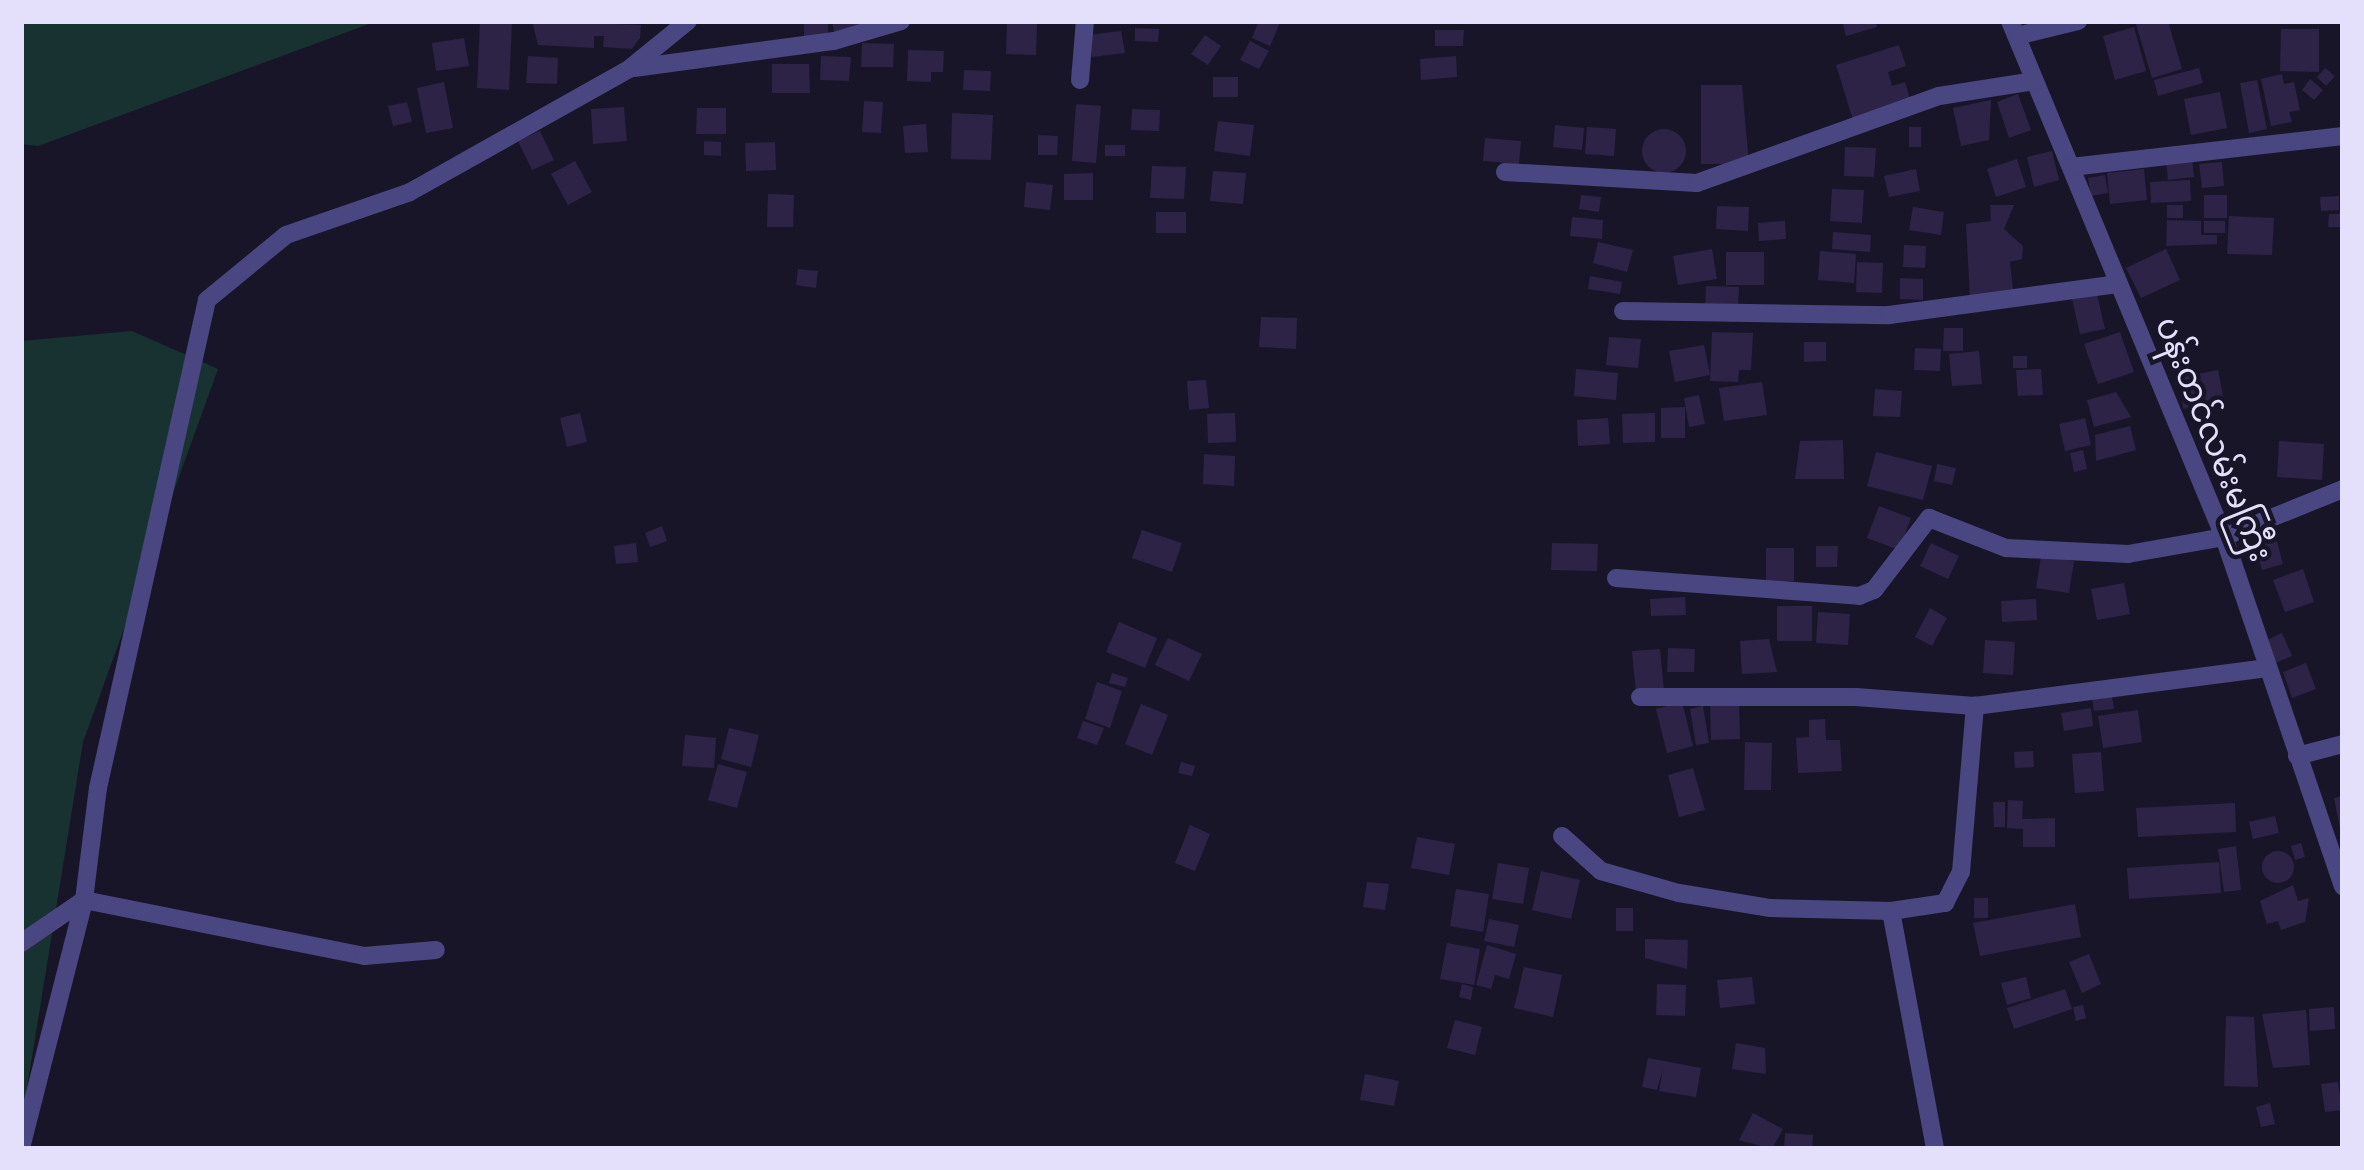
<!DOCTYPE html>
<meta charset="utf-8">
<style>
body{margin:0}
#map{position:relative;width:2364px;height:1170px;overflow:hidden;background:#191529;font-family:"Archivo Narrow","Noto Sans Myanmar",sans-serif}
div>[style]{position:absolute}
.green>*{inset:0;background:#183232}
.building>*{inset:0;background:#2c2347}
.round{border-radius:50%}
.minor>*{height:18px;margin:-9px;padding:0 9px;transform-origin:9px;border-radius:9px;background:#4a4681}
span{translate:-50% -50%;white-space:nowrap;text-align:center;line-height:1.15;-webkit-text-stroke:9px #191529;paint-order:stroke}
.street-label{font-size:33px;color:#e4e0fb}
.frame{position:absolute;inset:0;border:24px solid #e4e0fb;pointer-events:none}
</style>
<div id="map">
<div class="green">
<i style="clip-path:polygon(21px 21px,377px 21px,38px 146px,21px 144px)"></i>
<i style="clip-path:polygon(132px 331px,218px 369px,83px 742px,21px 1125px,21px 341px)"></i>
</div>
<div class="building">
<i style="clip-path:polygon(480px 21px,512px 21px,509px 90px,477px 88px)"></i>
<i style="clip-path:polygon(532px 21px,641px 25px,640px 38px,632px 49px,603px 47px,604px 36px,594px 36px,594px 48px,538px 45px)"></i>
<i style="clip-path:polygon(832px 21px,861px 21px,863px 25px,834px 32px)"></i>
<i style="clip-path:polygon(1259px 21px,1280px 23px,1270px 46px,1252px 38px)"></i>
<i style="clip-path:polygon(1842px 21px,1875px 21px,1877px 27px,1846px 36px)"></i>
<i style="clip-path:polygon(2135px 21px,2168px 21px,2182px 69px,2152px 78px)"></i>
<i style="clip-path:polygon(804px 23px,828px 23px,828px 36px,804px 37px)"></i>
<i style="clip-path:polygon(1007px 23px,1037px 24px,1036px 55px,1006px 54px)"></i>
<i style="clip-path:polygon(2134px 27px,2146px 71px,2115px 80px,2103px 36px)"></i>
<i style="clip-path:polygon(1135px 28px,1159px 29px,1158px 42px,1135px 41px)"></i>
<i style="clip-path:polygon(2281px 29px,2319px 29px,2319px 72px,2280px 71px)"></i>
<i style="clip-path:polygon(1435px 30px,1464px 30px,1463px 46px,1435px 46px)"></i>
<i style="clip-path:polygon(1121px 31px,1125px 53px,1092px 57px,1089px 35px)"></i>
<i style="clip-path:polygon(1205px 35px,1221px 46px,1208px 65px,1191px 54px)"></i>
<i style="clip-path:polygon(464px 38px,469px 66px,436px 71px,432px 43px)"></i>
<i style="clip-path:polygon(1250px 41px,1269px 51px,1259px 69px,1240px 60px)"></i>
<i style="clip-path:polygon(862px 43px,894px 44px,893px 67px,861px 67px)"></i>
<i style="clip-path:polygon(1899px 45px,1906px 66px,1888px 72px,1892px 86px,1905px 82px,1911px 102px,1853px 120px,1836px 65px)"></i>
<i style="clip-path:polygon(908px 50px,944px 51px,943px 72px,931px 72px,931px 82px,907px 81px)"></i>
<i style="clip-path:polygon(528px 56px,558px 58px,557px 84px,526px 83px)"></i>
<i style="clip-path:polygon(821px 56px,851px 57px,849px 81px,820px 80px)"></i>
<i style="clip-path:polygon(1456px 56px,1457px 77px,1421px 80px,1420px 59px)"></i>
<i style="clip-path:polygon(772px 64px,809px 64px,810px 93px,772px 93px)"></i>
<i style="clip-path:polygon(2199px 68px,2203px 83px,2158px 96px,2154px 80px)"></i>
<i style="clip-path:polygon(2325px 68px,2335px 76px,2326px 86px,2317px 77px)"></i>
<i style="clip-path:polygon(964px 70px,991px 71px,990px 91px,963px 90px)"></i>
<i style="clip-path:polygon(2282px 74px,2284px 84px,2294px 82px,2300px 110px,2289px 112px,2292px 122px,2271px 126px,2261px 79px)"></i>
<i style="clip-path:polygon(1213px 77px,1238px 77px,1238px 97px,1213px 97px)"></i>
<i style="clip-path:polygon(2310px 79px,2323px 90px,2314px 100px,2302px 90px)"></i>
<i style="clip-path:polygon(2257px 80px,2267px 129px,2249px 133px,2240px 83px)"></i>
<i style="clip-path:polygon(444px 82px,453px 128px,426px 133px,417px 88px)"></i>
<i style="clip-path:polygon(1701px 85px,1742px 85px,1749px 164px,1701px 164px)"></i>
<i style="clip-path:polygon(2220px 92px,2227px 128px,2191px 135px,2184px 99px)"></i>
<i style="clip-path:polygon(2018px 94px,2031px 130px,2009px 138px,1997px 102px)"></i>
<i style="clip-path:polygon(1991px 100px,1989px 140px,1961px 146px,1953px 108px)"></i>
<i style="clip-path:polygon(864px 101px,883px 102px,881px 133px,862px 132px)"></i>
<i style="clip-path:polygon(407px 102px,412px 122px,393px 126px,388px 106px)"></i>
<i style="clip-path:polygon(1076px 104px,1101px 106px,1096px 163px,1072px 161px)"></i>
<i style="clip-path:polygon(624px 107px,627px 141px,593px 144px,591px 109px)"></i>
<i style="clip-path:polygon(697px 108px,726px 108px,726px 134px,696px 134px)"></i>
<i style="clip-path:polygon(1132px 109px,1160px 110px,1159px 131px,1131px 130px)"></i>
<i style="clip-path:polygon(952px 113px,993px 115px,991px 160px,951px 159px)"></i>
<i style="clip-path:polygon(1218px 121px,1254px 125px,1250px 156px,1214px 151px)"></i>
<i style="clip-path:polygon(926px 124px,928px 152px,905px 153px,903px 126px)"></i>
<i style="clip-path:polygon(1555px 125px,1584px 128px,1582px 150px,1553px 147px)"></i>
<i style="clip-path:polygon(1587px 127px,1616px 129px,1614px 156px,1585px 154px)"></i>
<i style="clip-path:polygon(1909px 127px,1921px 127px,1921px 147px,1909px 147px)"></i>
<i class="round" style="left:1642px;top:129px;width:44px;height:44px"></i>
<i style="clip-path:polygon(540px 131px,554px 160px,532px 170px,518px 141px)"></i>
<i style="clip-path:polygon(1038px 135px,1058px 136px,1057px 155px,1038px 155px)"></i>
<i style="clip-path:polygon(1485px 138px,1521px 141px,1519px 164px,1483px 161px)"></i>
<i style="clip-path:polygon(704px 141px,721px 142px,721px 156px,704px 155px)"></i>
<i style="clip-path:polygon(775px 142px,776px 170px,746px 171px,745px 143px)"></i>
<i style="clip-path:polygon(1105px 145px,1125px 145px,1125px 156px,1105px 156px)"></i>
<i style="clip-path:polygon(1845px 147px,1876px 148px,1874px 177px,1844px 176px)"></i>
<i style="clip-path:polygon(2052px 151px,2059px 180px,2034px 187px,2027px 157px)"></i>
<i style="clip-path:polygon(2192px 158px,2194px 177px,2168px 180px,2166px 161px)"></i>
<i style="clip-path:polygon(2017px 159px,2026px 187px,1996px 197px,1987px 169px)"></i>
<i style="clip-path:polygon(575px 161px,592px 192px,568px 205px,551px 174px)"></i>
<i style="clip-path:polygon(2222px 162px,2224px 186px,2202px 188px,2199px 164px)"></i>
<i style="clip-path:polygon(1152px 166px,1186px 167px,1184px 199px,1150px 198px)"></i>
<i style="clip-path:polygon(1916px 169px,1920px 191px,1889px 197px,1884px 176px)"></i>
<i style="clip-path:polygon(2144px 169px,2147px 200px,2110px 204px,2107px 173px)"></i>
<i style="clip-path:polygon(1213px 171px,1246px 173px,1243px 204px,1210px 201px)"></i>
<i style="clip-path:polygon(1093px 173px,1093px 200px,1064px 200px,1064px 174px)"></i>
<i style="clip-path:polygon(2105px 175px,2108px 193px,2091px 196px,2088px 178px)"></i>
<i style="clip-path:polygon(2190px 180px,2191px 201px,2151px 203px,2150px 182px)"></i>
<i style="clip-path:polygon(1026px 182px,1053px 185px,1050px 210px,1024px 207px)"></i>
<i style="clip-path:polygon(1832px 189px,1864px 190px,1862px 223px,1830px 221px)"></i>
<i style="clip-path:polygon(768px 194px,794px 195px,793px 227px,767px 227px)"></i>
<i style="clip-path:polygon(1581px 195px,1601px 197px,1599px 212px,1579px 209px)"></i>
<i style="clip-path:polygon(2204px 195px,2227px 195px,2227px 218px,2204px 218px)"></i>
<i style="clip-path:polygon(2339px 196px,2339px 210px,2321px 211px,2320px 197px)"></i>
<i style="clip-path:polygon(1990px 205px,2014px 205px,2004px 229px,2023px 246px,2022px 259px,2010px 262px,2014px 298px,1970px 299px,1966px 224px,1991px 221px)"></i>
<i style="clip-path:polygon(2167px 205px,2183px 205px,2183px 218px,2167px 218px)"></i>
<i style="clip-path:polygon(1717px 206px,1749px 207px,1748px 231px,1716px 229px)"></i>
<i style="clip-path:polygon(1913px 207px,1944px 212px,1941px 235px,1909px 230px)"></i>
<i style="clip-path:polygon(1156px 212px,1186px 212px,1186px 233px,1156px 233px)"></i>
<i style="clip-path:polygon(2329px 214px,2341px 214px,2341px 227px,2328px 227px)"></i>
<i style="clip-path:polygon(2229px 216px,2274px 218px,2272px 255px,2227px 254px)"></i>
<i style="clip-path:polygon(1572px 217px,1603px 220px,1602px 239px,1570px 236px)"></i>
<i style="clip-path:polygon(2167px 220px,2201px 221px,2201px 235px,2217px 235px,2217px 244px,2166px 246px)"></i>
<i style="clip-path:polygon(1785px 221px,1786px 239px,1759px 241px,1758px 223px)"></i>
<i style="clip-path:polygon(2204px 221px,2225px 221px,2225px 233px,2204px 233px)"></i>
<i style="clip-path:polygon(1833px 232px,1871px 235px,1870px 252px,1832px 249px)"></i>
<i style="clip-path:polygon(1598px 242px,1633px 250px,1627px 272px,1593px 263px)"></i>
<i style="clip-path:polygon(1904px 245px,1926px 246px,1925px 268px,1903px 267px)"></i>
<i style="clip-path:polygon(1712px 249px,1717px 279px,1678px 285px,1673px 256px)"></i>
<i style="clip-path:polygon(2166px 249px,2180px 280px,2141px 298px,2126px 268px)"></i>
<i style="clip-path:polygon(1820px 251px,1856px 254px,1854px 283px,1818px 280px)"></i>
<i style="clip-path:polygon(1726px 252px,1764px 252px,1764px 285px,1726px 285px)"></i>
<i style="clip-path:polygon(1857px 262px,1883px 263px,1882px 293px,1856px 292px)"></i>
<i style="clip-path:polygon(798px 269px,818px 271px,816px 288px,796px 285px)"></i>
<i style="clip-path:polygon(1590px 276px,1622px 282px,1620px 294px,1588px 289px)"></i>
<i style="clip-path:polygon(1900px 278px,1923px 279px,1923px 300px,1900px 299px)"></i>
<i style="clip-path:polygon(1706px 286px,1739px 287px,1738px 308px,1705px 308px)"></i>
<i style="clip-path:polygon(2097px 294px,2105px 329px,2080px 334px,2072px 299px)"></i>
<i style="clip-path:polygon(1261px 317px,1297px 318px,1296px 349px,1259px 347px)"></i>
<i style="clip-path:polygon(1944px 328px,1963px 328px,1963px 351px,1943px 351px)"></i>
<i style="clip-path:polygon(1712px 332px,1753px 333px,1751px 370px,1739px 370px,1738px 382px,1710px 381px)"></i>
<i style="clip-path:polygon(2120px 332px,2134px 372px,2098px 384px,2084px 344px)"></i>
<i style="clip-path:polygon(1609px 337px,1641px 339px,1638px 368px,1606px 365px)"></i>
<i style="clip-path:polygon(1804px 342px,1826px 342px,1826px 361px,1804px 362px)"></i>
<i style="clip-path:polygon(1704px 345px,1710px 375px,1675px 382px,1669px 351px)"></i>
<i style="clip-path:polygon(1915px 348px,1941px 349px,1940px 371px,1914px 370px)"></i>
<i style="clip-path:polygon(1979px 351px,1982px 384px,1952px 386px,1949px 354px)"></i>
<i style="clip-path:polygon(2013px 356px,2027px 356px,2027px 368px,2013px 368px)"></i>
<i style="clip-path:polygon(1576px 369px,1618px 373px,1616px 400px,1574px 396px)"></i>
<i style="clip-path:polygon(2041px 369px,2043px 395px,2018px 396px,2016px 370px)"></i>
<i style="clip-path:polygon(2218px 370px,2224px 401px,2183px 409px,2178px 378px)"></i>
<i style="clip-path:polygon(1206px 380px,1209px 408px,1189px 410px,1187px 381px)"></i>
<i style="clip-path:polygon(1762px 382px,1767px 415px,1724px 421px,1719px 388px)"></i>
<i style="clip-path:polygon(1875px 389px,1902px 391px,1900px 417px,1873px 416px)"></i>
<i style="clip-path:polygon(2116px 392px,2131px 417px,2094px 427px,2087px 400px)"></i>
<i style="clip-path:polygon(1699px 395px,1705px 424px,1689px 427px,1684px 398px)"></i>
<i style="clip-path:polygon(1685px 407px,1685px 438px,1661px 438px,1661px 408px)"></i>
<i style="clip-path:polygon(580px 413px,587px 442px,567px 447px,560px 418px)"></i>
<i style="clip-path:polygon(1235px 413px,1236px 442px,1208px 443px,1207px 414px)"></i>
<i style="clip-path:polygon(1655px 413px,1655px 442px,1623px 443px,1622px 414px)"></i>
<i style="clip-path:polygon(1608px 418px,1610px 444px,1578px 446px,1577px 420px)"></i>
<i style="clip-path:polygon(2085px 418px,2091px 445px,2065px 451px,2059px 424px)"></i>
<i style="clip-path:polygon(2130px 426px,2136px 450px,2096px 461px,2095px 435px)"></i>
<i style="clip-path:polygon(1843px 440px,1844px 479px,1795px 479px,1800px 441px)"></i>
<i style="clip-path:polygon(2279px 441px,2324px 444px,2322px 480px,2277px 477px)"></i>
<i style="clip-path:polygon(2083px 450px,2087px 469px,2074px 472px,2070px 453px)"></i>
<i style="clip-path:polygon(1876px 452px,1932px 466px,1923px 500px,1867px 486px)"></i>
<i style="clip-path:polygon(1204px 454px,1235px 456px,1234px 486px,1203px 484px)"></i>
<i style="clip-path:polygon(1937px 464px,1956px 468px,1952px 485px,1934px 481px)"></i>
<i style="clip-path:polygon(1879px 506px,1911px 518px,1899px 550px,1867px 538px)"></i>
<i style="clip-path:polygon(662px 526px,667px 541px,650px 547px,645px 533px)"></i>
<i style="clip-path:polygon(1142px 530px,1182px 543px,1172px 572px,1132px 558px)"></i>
<i style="clip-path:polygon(2276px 538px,2283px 564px,2262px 570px,2255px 544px)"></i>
<i style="clip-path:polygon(636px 543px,638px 562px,616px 564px,614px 546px)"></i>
<i style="clip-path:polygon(1552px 543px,1598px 544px,1597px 571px,1551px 570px)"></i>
<i style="clip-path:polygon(1931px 543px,1959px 556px,1948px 579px,1920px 566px)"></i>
<i style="clip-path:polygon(1816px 546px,1838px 546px,1837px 567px,1816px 567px)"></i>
<i style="clip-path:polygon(1766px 548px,1794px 548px,1794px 581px,1766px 582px)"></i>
<i style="clip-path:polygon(2041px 556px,2074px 561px,2069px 593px,2036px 588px)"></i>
<i style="clip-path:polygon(2303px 569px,2314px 602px,2285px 612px,2273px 580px)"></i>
<i style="clip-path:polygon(2124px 583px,2130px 614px,2097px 620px,2091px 589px)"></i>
<i style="clip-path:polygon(1685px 597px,1686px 615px,1651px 616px,1650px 599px)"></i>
<i style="clip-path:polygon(2036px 599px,2037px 620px,2002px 622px,2001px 601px)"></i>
<i style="clip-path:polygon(1777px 606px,1812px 606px,1812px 641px,1777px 641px)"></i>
<i style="clip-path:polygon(1930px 608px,1947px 618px,1932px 646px,1915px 637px)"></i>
<i style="clip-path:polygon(1818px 612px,1850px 614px,1848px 645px,1816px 643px)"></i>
<i style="clip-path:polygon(1119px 622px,1157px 638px,1145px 668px,1106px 652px)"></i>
<i style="clip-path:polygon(2282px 633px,2292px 656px,2275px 663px,2265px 641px)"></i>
<i style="clip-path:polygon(1168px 638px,1202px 654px,1189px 681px,1155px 665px)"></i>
<i style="clip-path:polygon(1769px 639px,1777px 672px,1742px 674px,1740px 641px)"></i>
<i style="clip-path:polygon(1985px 640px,2015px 642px,2013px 675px,1983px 673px)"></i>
<i style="clip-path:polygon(1668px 648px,1695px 649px,1694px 672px,1667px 672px)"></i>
<i style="clip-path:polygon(1660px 649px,1664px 691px,1636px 693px,1632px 651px)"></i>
<i style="clip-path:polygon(2306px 663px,2316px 689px,2292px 698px,2283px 672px)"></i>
<i style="clip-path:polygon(1112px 673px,1128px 678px,1125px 687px,1109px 683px)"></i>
<i style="clip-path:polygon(1097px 682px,1122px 691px,1110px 728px,1085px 719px)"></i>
<i style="clip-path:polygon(2112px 696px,2114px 709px,2094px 711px,2092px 698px)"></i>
<i style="clip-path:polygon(1682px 702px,1693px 746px,1667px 753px,1656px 709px)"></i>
<i style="clip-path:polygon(1739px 702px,1740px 739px,1711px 740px,1710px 703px)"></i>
<i style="clip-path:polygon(1141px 704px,1168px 715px,1152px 755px,1125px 744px)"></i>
<i style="clip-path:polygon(1703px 706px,1709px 743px,1696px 745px,1690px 709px)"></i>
<i style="clip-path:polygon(2091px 708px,2093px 726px,2064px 731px,2061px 713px)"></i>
<i style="clip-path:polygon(2138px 710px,2142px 742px,2103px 748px,2098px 716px)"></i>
<i style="clip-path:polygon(1825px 719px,1826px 740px,1840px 740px,1842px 771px,1798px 773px,1796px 738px,1809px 737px,1809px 720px)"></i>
<i style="clip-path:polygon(1083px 721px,1104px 728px,1097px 745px,1077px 738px)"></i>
<i style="clip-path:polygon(729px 728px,759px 735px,751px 767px,721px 759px)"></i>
<i style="clip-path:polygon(685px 735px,716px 738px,714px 768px,682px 766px)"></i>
<i style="clip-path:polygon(1745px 742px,1772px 743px,1771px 790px,1744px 790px)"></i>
<i style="clip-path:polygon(2033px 751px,2034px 767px,2015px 768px,2014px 752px)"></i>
<i style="clip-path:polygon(2101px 752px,2104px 791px,2075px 793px,2072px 754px)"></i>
<i style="clip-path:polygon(1181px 762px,1195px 766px,1192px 776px,1178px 773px)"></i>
<i style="clip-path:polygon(718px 764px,747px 772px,737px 808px,708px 800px)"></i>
<i style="clip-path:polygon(1693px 768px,1705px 810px,1679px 817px,1668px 775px)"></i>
<i style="clip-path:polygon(2343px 796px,2343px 833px,2341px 833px,2334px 798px)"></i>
<i style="clip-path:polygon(2008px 800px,2023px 801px,2022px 819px,2055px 818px,2055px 847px,2023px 847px,2023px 829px,2007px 828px)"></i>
<i style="clip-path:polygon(1993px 802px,2005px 802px,2005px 827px,1994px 827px)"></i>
<i style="clip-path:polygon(2235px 803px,2236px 832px,2138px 837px,2136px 808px)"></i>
<i style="clip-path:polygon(2275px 816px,2279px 833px,2253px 839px,2249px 822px)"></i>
<i style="clip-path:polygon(1190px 825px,1210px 834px,1195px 871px,1175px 863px)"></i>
<i style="clip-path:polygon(1417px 837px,1455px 844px,1449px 875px,1411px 868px)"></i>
<i style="clip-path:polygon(2301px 843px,2305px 857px,2295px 860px,2291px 846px)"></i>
<i style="clip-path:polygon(2236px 846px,2241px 890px,2224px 892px,2218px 849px)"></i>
<i class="round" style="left:2262px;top:851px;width:32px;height:32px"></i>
<i style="clip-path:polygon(2219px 862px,2221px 893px,2129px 899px,2127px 868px)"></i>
<i style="clip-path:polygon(1498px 863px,1529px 868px,1523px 904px,1492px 899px)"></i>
<i style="clip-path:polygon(1541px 871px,1580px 880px,1571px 919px,1532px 910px)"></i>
<i style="clip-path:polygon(1367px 882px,1389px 884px,1385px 910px,1363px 907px)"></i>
<i style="clip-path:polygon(2293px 885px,2298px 901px,2309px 898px,2305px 922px,2281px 930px,2278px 921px,2267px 924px,2260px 901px)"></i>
<i style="clip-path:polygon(1456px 889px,1489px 894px,1483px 932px,1450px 926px)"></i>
<i style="clip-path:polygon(1974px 898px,1988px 898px,1988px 918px,1974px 918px)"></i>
<i style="clip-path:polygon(2075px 904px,2081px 937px,1980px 956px,1973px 923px)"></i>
<i style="clip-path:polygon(1616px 908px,1633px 908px,1633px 931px,1616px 931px)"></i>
<i style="clip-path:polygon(1489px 919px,1519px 925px,1514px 947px,1484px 941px)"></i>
<i style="clip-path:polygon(1645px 939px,1688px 940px,1687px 969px,1645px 958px)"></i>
<i style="clip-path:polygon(1447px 943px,1480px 949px,1474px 985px,1440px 979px)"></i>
<i style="clip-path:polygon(1487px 945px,1516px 954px,1509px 979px,1495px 975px,1491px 989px,1476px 985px)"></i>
<i style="clip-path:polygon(2089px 954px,2101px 984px,2082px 993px,2069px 962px)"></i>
<i style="clip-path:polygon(1524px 967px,1562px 975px,1553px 1017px,1514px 1008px)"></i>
<i style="clip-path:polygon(1752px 977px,1755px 1004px,1720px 1008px,1717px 980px)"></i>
<i style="clip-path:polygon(2026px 977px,2031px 998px,2007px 1005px,2001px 983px)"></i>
<i style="clip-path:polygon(1462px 984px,1473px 987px,1471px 1000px,1459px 997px)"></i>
<i style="clip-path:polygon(1657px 984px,1686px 985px,1685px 1016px,1656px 1015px)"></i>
<i style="clip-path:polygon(2065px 989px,2072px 1009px,2014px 1029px,2007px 1008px)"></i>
<i style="clip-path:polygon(2083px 1005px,2086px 1018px,2076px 1021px,2073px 1007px)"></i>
<i style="clip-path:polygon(2334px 1007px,2335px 1029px,2310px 1031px,2309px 1009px)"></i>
<i style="clip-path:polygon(2306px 1010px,2310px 1065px,2273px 1068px,2262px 1014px)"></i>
<i style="clip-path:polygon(2226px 1016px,2254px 1017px,2258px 1087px,2224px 1086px)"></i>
<i style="clip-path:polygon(1455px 1020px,1482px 1027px,1475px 1055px,1447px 1048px)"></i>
<i style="clip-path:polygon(1736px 1043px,1765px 1048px,1766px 1074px,1732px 1069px)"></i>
<i style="clip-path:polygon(1648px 1058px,1701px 1068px,1696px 1097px,1659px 1091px,1663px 1069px,1657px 1090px,1642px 1087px)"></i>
<i style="clip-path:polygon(1365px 1074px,1399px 1081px,1394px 1106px,1360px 1100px)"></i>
<i style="clip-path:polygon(2338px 1082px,2342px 1110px,2325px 1112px,2321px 1084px)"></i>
<i style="clip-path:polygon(2270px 1103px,2275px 1124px,2261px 1127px,2256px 1107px)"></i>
<i style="clip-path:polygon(1753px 1113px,1783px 1129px,1772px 1149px,1739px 1140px)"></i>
<i style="clip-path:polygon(1785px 1133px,1813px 1135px,1812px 1149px,1784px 1149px)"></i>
</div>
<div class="minor">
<i style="left:2010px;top:21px;width:559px;rotate:67.47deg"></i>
<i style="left:2224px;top:537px;width:369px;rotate:71.2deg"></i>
<i style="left:2017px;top:36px;width:63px;rotate:-13.8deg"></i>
<i style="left:634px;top:68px;width:202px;rotate:-7.7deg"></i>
<i style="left:834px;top:41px;width:70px;rotate:-16.6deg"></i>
<i style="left:1080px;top:80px;width:59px;rotate:-85.2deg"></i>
<i style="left:2071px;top:167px;width:274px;rotate:-6.5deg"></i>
<i style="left:1505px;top:172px;width:192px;rotate:3.3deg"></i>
<i style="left:1697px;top:183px;width:257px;rotate:-19.8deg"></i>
<i style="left:1939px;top:96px;width:97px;rotate:-8.9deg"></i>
<i style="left:1623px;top:311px;width:266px;rotate:0.9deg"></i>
<i style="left:1889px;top:315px;width:232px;rotate:-7.7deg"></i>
<i style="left:1616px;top:578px;width:244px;rotate:4.2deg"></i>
<i style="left:1859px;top:596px;width:16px;rotate:-22deg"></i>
<i style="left:1874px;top:590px;width:91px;rotate:-52.6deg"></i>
<i style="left:1929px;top:518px;width:83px;rotate:21.3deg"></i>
<i style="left:2006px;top:548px;width:122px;rotate:2.8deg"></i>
<i style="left:2128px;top:554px;width:97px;rotate:-10deg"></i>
<i style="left:2224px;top:537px;width:128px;rotate:-22deg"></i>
<i style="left:1640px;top:697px;width:216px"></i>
<i style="left:1856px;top:697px;width:119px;rotate:4.3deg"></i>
<i style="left:1975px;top:706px;width:295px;rotate:-7.4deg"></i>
<i style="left:2297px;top:756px;width:48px;rotate:-14.6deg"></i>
<i style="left:1562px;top:836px;width:52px;rotate:41.9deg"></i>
<i style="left:1601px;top:871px;width:81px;rotate:15.8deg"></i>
<i style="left:1679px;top:893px;width:93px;rotate:9.3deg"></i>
<i style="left:1771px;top:908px;width:120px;rotate:1.4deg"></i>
<i style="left:1891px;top:911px;width:55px;rotate:-8.4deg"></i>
<i style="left:1945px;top:903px;width:35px;rotate:-63deg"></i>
<i style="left:1961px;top:872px;width:167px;rotate:-85.2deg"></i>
<i style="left:1891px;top:911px;width:242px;rotate:79.5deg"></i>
<i style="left:21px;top:943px;width:76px;rotate:-34.3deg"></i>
<i style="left:84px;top:900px;width:113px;rotate:-82.9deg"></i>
<i style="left:98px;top:788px;width:500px;rotate:-77.41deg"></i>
<i style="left:207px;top:300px;width:102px;rotate:-39.4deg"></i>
<i style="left:286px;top:235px;width:131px;rotate:-19.1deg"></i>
<i style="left:410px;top:192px;width:251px;rotate:-29.3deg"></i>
<i style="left:629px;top:69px;width:76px;rotate:-39.1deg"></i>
<i style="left:21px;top:1148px;width:256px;rotate:-75.7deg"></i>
<i style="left:84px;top:900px;width:286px;rotate:11.3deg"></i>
<i style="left:364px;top:956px;width:72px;rotate:-4.8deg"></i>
</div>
<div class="street-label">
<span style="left:2214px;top:439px;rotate:68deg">ပန်းတင်လမ်းမကြီး</span>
</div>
<div class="frame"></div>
</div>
